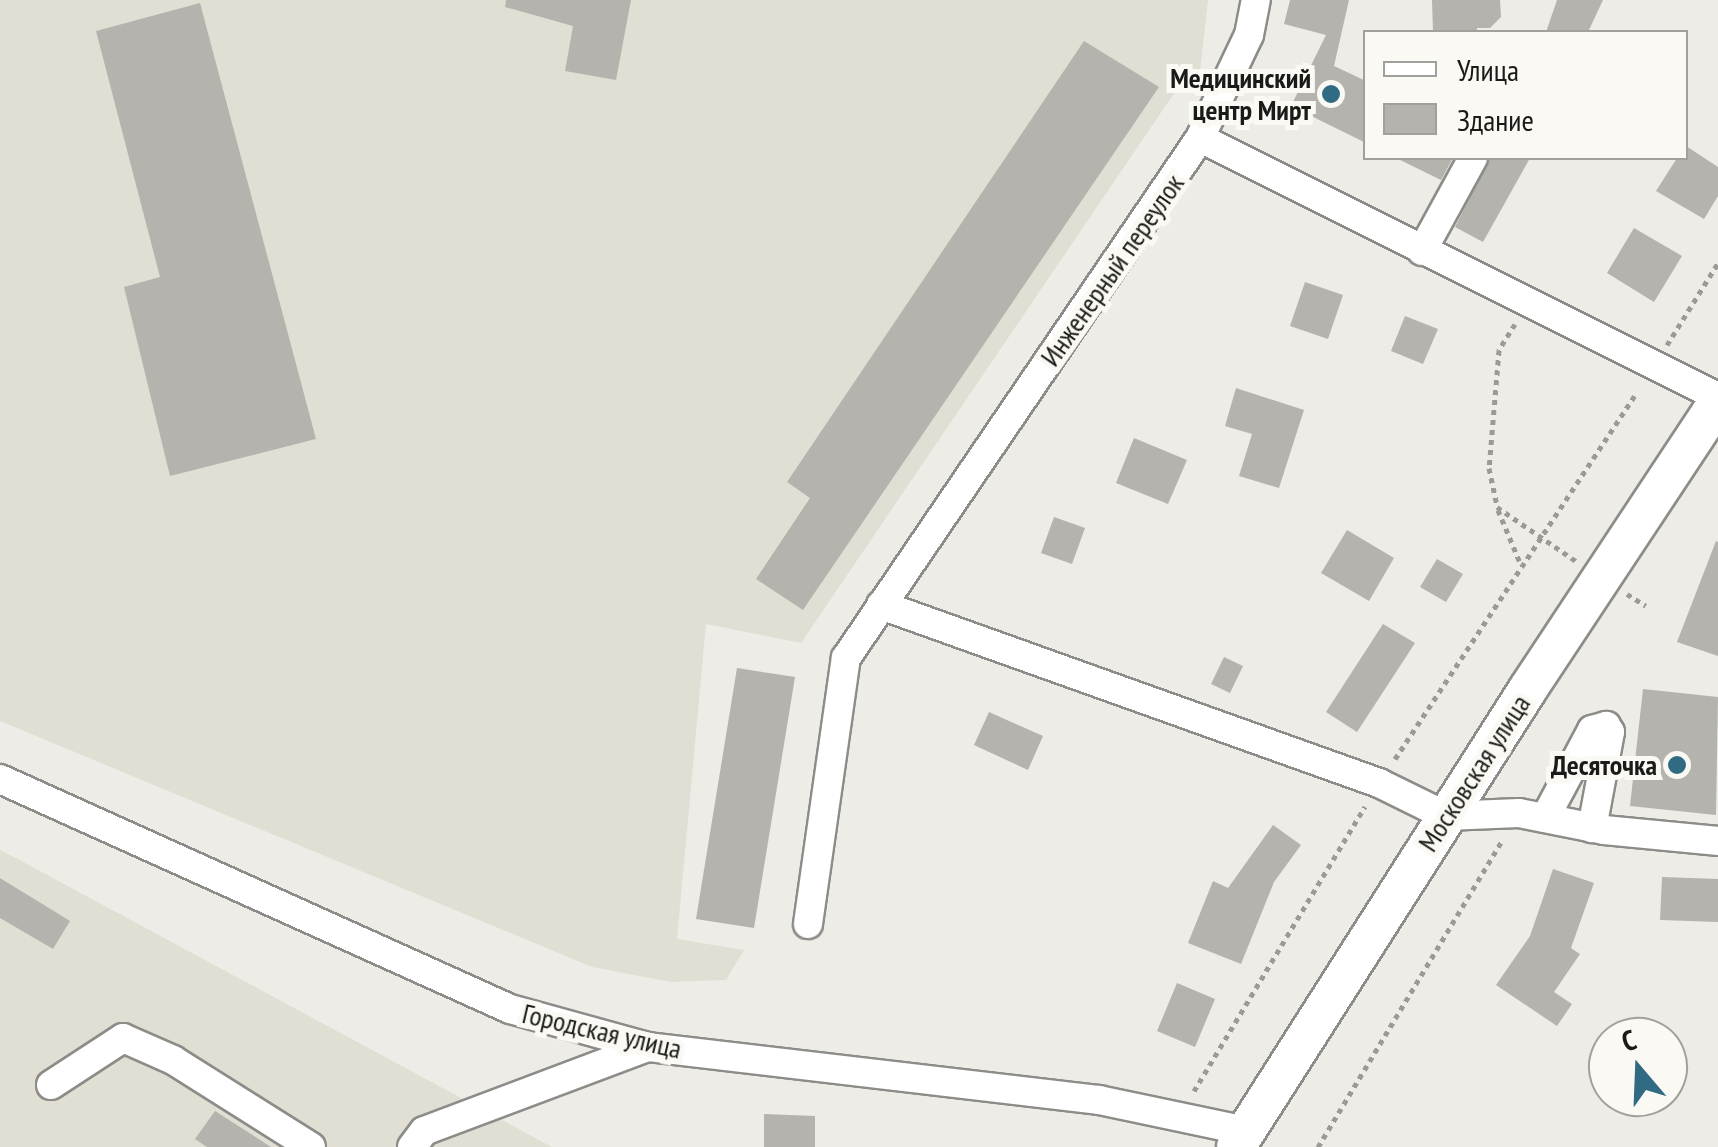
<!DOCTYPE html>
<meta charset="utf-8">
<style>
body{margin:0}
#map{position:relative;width:1718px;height:1147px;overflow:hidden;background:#edece7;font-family:"PT Sans Narrow",sans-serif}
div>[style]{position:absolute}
.built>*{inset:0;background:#e1dfd3}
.building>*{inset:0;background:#b4b3ae}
.path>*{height:5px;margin-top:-2.5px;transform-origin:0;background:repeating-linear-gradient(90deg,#9b9a96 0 5px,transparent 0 10px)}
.roads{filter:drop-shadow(2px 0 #8d8c88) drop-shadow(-2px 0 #8d8c88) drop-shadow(0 2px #8d8c88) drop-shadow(0 -2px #8d8c88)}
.minor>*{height:28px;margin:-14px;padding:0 14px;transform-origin:14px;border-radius:14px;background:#fff}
.major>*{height:38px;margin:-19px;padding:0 19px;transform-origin:19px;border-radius:19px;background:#fff}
.dots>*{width:28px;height:28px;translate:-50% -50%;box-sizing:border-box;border:5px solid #faf9f4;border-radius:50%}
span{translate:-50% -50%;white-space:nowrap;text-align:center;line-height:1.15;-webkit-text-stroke:10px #faf9f4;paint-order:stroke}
.poi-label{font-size:28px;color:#1a1a18;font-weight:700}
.right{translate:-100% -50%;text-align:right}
.street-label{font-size:28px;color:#1a1a18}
.legend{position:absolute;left:1363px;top:30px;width:325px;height:130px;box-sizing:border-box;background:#faf9f4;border:2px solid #a0a09c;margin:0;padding:12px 18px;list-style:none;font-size:30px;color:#1a1a18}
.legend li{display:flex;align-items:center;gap:20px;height:50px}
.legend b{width:50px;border:2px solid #a0a09c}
.north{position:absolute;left:1588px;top:1017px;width:100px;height:100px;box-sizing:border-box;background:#faf9f4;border:2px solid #a0a09c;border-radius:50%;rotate:341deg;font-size:28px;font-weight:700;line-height:40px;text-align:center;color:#1a1a18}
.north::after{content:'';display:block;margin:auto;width:35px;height:45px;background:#306a83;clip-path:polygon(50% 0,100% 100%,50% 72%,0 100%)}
</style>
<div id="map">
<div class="built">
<i style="clip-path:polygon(0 0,1208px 0,1198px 90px,1179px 86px,801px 643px,706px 624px,677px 939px,744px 950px,726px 980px,671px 982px,592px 967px,0 721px)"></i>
<i style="clip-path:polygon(0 850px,27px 864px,552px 1147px,0 1147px)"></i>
</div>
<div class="building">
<i style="clip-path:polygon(506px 0,631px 0,616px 80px,565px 71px,573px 26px,505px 7px)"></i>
<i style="clip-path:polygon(1290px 0,1349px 0,1334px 66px,1366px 81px,1366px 143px,1291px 106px,1326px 35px,1284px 24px)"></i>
<i style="clip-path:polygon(1432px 0,1500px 0,1501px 17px,1490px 28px,1477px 28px,1477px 32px,1433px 32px)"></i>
<i style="clip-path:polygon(1557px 0,1603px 0,1588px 32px,1546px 32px)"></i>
<i style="clip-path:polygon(200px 3px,316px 439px,170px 476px,124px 287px,160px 277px,96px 31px)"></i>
<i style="clip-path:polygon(1084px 41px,1159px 87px,803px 610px,756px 579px,810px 498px,787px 482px)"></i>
<i style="clip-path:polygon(1686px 146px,1718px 167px,1718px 196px,1704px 219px,1656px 191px,1677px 158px,1686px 158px)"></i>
<i style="clip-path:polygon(1396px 158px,1453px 158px,1441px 180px)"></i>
<i style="clip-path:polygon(1490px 158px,1530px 158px,1483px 242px,1455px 227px)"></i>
<i style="clip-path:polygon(1634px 228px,1682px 256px,1654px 302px,1607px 273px)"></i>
<i style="clip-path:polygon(1305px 282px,1343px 295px,1328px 339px,1290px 326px)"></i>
<i style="clip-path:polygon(1405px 316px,1438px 329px,1423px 364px,1391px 351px)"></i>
<i style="clip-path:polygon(1236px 388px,1304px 410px,1279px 488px,1239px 476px,1252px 434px,1225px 426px)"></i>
<i style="clip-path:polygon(1134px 438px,1187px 460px,1168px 504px,1116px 483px)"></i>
<i style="clip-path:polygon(1054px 517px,1085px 528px,1072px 564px,1041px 553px)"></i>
<i style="clip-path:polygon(1347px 530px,1394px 558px,1369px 601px,1321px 573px)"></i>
<i style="clip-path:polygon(1716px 541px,1718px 542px,1718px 656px,1677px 642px)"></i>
<i style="clip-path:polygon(1437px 559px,1463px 574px,1446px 602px,1420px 587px)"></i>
<i style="clip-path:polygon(1383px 624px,1415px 643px,1357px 732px,1326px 712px)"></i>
<i style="clip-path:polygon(1224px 657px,1243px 666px,1230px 693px,1211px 684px)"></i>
<i style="clip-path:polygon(737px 668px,795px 677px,754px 928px,696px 919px)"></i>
<i style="clip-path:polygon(1643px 689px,1718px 697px,1716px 815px,1630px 806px)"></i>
<i style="clip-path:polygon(989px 712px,1043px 736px,1028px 770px,974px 745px)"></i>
<i style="clip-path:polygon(1273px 825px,1301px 845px,1274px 882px,1241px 964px,1188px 943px,1213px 881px,1228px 888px)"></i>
<i style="clip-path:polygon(1553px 869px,1594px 883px,1571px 948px,1580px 954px,1554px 992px,1572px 1004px,1557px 1026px,1496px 985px,1530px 936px)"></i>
<i style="clip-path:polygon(1662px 877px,1718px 879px,1718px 922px,1660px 920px)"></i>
<i style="clip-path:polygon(0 878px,70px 921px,53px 949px,0 918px)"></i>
<i style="clip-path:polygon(1177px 983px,1215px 999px,1195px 1047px,1157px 1031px)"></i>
<i style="clip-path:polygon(215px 1111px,271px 1147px,207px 1147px,195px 1139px)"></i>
<i style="clip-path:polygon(764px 1114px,815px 1116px,815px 1147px,764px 1147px)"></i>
</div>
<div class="path">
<i style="left:1515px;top:324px;width:31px;rotate:122deg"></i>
<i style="left:1499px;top:350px;width:118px;rotate:94.8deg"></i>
<i style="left:1489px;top:468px;width:40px;rotate:78deg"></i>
<i style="left:1497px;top:507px;width:96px;rotate:34.4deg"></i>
<i style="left:1667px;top:345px;width:97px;rotate:-58.1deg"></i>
<i style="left:1498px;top:510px;width:60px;rotate:67.3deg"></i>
<i style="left:1627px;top:594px;width:22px;rotate:32deg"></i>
<i style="left:1395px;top:759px;width:436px;rotate:-56.6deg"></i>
<i style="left:1194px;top:1091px;width:332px;rotate:-59deg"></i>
<i style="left:1318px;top:1147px;width:357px;rotate:-59deg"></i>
</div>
<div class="roads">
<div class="minor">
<i style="left:1200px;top:138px;width:114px;rotate:-64.6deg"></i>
<i style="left:1249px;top:35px;width:36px;rotate:-79deg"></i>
<i style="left:1422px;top:251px;width:106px;rotate:-61.3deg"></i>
<i style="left:881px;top:605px;width:529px;rotate:19.67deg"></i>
<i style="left:1379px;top:783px;width:75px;rotate:26.2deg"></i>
<i style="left:1446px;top:816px;width:73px;rotate:-2.4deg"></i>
<i style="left:1519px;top:813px;width:87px;rotate:11.3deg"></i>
<i style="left:1604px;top:830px;width:115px;rotate:5.5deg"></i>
<i style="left:0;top:779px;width:559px;rotate:24.27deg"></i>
<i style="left:510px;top:1009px;width:143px;rotate:15.4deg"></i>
<i style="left:648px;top:1047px;width:454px;rotate:6.7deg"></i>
<i style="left:1099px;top:1100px;width:150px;rotate:11.9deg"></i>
<i style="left:1545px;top:818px;width:100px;rotate:-61.9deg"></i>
<i style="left:1592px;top:730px;width:15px;rotate:-16deg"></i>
<i style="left:1606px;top:726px;width:7px;rotate:56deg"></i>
<i style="left:1610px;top:732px;width:98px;rotate:100.6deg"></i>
<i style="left:808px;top:924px;width:269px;rotate:-81.9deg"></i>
<i style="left:846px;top:658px;width:629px;rotate:-55.75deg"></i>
<i style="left:1200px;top:138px;width:579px;rotate:26.57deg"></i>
<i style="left:51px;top:1085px;width:86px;rotate:-33.1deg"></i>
<i style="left:123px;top:1038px;width:55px;rotate:23.7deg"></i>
<i style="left:173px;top:1060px;width:163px;rotate:32.2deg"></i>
<i style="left:412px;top:1147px;width:20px;rotate:-53deg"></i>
<i style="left:424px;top:1131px;width:239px;rotate:-20.6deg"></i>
</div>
<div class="major">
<i style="left:1236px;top:1147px;width:543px;rotate:-57.48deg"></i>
<i style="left:1528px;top:689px;width:344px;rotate:-56.5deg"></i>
</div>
</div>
<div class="dots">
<i style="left:1331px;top:94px;background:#306a83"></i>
<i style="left:1677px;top:765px;background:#306a83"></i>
</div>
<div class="poi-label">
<span class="right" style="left:1311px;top:94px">Медицинский<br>центр Мирт</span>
<span class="right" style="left:1657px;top:765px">Десяточка</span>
</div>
<div class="street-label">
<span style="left:1112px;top:270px;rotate:-55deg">Инженерный переулок</span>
<span style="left:1474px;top:773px;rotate:-57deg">Московская улица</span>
<span style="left:602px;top:1031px;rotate:13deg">Городская улица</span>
</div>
<ul class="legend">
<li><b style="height:12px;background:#fff"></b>Улица</li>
<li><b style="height:28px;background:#b4b3ae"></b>Здание</li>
</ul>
<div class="north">С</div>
</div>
